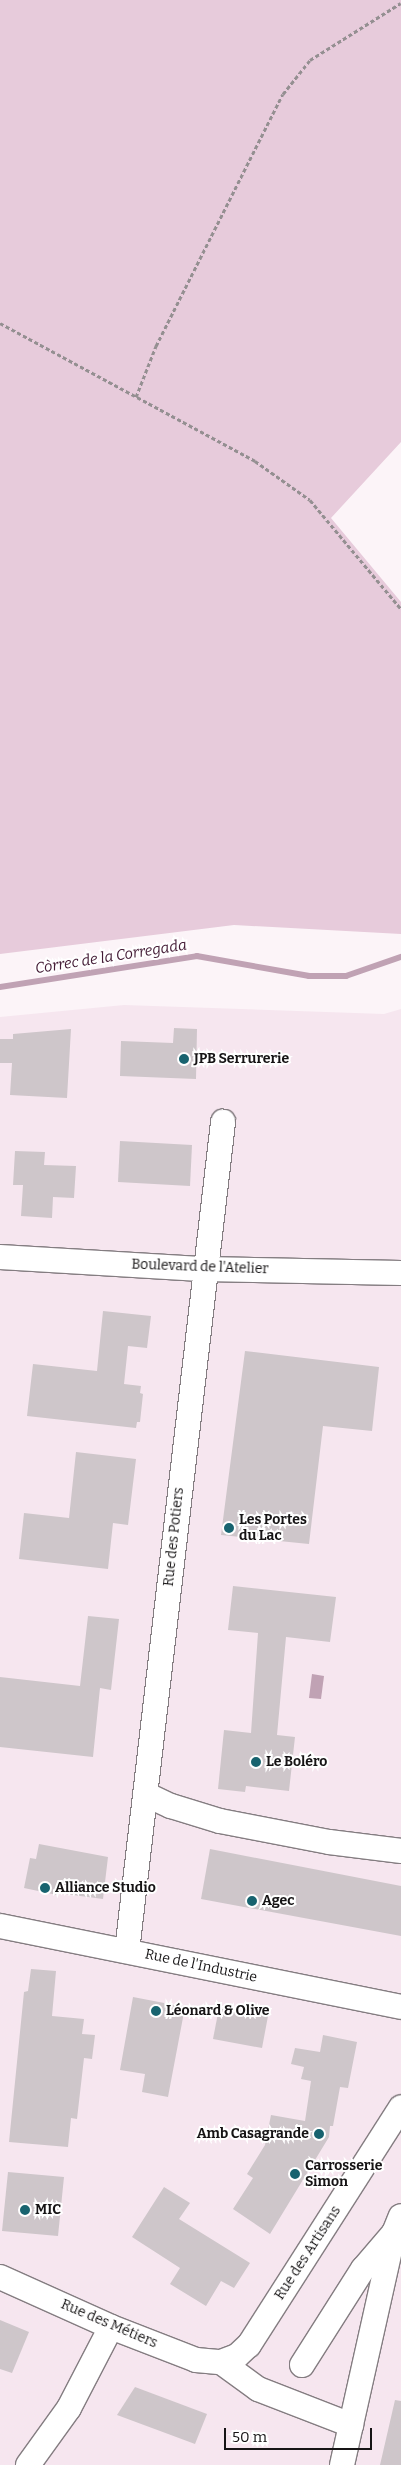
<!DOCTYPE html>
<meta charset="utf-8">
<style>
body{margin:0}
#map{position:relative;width:401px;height:2465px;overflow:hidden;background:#fcf4f8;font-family:Bitter,serif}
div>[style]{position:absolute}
.built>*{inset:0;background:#f6e6ef}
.green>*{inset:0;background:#e7cbdb}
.water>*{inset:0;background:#c0a2b4}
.stream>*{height:5.5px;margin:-2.75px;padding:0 2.75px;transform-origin:2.75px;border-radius:2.75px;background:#c0a2b4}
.building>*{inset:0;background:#cec6ca}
.path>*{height:3px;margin-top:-1.5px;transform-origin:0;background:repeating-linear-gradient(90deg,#948f91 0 4px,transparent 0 6.5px)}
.roads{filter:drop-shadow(1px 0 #847d81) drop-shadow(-1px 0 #847d81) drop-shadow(0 1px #847d81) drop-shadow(0 -1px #847d81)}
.minor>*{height:24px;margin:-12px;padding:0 12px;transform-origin:12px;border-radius:12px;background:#fff}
.dots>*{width:14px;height:14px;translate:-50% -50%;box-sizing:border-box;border:2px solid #fff;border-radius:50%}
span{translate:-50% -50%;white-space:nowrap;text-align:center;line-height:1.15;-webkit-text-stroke:4px #fff;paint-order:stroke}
.poi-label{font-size:14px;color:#161415;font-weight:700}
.left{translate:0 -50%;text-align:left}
.right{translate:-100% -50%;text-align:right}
.street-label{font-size:14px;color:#161415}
.water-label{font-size:15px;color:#431b35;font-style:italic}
.scale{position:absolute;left:224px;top:2428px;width:148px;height:22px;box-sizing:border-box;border:2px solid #161415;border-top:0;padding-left:6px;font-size:15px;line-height:18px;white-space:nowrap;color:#161415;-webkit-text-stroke:4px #fff;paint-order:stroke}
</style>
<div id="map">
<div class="built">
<i style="clip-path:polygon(124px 1005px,384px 1014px,401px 1009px,401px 2465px,0 2465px,0 1017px)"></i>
</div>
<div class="green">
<i style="clip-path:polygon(0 0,401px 0,401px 442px,331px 518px,401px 602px,401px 934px,234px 925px,0 954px)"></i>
</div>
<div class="water">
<i style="clip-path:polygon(312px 1674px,324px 1676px,321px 1699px,309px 1698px)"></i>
</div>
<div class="stream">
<i style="left:0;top:987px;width:199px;rotate:-8.9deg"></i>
<i style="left:197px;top:956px;width:114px;rotate:10.1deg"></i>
<i style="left:309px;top:976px;width:37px"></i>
<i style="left:346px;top:976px;width:58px;rotate:-19.1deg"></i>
</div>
<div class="building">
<i style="clip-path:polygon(174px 1028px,197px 1029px,196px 1079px,120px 1076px,121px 1041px,173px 1043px)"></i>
<i style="clip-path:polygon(71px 1029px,67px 1098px,10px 1095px,12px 1063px,0 1063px,0 1039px,13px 1039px,13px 1034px)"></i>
<i style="clip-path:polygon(120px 1141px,192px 1145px,190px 1186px,118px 1182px)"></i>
<i style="clip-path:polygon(15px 1151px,45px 1152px,44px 1165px,76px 1166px,74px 1198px,53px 1197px,52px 1218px,21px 1216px,23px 1185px,13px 1185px)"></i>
<i style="clip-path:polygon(103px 1311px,151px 1316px,147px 1348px,128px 1346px,124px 1384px,141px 1386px,140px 1393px,143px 1394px,140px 1422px,137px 1422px,136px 1428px,27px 1416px,33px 1364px,97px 1371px)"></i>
<i style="clip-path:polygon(245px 1351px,379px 1367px,372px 1431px,323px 1426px,309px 1544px,221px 1535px)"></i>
<i style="clip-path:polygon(76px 1452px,136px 1459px,128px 1525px,113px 1523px,108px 1569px,19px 1559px,24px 1513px,69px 1518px)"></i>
<i style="clip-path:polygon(233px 1586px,336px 1597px,330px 1642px,286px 1637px,277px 1735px,295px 1737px,289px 1791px,246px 1786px,245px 1792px,218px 1789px,224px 1730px,251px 1733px,258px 1633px,228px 1630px)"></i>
<i style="clip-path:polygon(88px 1616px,119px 1619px,111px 1690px,100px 1688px,93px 1757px,0 1747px,0 1677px,80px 1686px)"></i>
<i style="clip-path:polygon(39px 1844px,108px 1857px,103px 1899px,58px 1893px,57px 1895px,24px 1888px,30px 1858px,36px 1859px)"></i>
<i style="clip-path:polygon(210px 1849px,401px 1886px,401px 1936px,201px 1899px)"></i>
<i style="clip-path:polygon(31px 1969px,56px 1971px,52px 2016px,84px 2019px,82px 2034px,95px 2035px,92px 2059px,84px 2058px,77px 2119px,71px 2118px,68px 2147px,9px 2142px,24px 1992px,28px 1991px)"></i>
<i style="clip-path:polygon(133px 1997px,185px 2007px,168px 2097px,142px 2092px,145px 2074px,120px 2070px)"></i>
<i style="clip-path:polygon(219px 2008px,268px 2016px,262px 2048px,213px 2039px)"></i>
<i style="clip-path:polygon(323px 2035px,357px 2042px,348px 2088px,340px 2087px,333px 2126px,330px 2126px,329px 2137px,270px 2234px,233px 2209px,253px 2178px,247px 2174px,265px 2145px,271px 2115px,305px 2121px,311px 2081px,301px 2079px,304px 2067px,291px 2064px,295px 2048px,320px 2052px)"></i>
<i style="clip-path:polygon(8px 2172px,64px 2177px,58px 2236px,2px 2231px)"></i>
<i style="clip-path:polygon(164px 2187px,190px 2203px,179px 2219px,250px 2263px,234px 2288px,221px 2281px,206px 2306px,170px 2284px,180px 2268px,132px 2237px)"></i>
<i style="clip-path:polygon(0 2320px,29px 2332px,12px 2373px,0 2369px)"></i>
<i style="clip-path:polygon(135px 2387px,207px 2414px,195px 2444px,117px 2415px)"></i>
<i style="clip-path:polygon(395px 2400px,401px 2401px,401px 2465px,380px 2465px)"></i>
</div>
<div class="path">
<i style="left:0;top:323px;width:290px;rotate:28.4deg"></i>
<i style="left:255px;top:461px;width:67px;rotate:35.3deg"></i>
<i style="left:310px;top:500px;width:142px;rotate:50.1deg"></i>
<i style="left:136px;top:397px;width:55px;rotate:-68.6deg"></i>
<i style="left:156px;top:346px;width:282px;rotate:-63.3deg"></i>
<i style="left:283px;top:94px;width:43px;rotate:-51.5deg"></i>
<i style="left:310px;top:60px;width:107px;rotate:-32.1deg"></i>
</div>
<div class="roads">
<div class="minor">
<i style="left:0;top:1257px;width:205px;rotate:3.4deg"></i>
<i style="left:205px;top:1269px;width:196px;rotate:1.2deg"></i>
<i style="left:145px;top:1794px;width:29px;rotate:25deg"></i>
<i style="left:171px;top:1806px;width:51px;rotate:17deg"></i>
<i style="left:220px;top:1821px;width:111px;rotate:10.9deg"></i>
<i style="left:329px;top:1842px;width:73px;rotate:7.1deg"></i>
<i style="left:0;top:1926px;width:409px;rotate:11.4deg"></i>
<i style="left:127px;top:1951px;width:835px;rotate:-83.39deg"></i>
<i style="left:0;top:2277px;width:122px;rotate:24.2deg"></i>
<i style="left:111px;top:2327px;width:91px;rotate:21.2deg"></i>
<i style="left:196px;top:2360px;width:25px;rotate:5deg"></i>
<i style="left:221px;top:2362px;width:17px;rotate:-21deg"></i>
<i style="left:237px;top:2356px;width:16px;rotate:-43deg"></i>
<i style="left:249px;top:2345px;width:282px;rotate:-57.4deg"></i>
<i style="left:221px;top:2362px;width:46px;rotate:36.1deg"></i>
<i style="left:258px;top:2389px;width:100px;rotate:21.2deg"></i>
<i style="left:302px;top:2365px;width:114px;rotate:-57.6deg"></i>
<i style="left:363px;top:2269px;width:46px;rotate:-49.4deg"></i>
<i style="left:28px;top:2465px;width:70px;rotate:-54.3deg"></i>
<i style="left:69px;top:2408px;width:91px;rotate:-62.6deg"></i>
<i style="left:342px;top:2465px;width:238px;rotate:-77.4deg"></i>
<i style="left:394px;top:2233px;width:18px;rotate:-68deg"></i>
</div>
</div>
<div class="dots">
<i style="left:184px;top:1059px;background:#18636f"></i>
<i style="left:229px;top:1528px;background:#18636f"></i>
<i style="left:256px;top:1762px;background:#18636f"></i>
<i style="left:45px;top:1888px;background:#18636f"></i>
<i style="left:252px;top:1901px;background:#18636f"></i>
<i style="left:156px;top:2011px;background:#18636f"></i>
<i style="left:319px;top:2134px;background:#18636f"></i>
<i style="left:295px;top:2174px;background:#18636f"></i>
<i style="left:25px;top:2210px;background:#18636f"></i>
</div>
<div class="poi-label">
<span class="left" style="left:194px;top:1059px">JPB Serrurerie</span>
<span class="left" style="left:239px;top:1528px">Les Portes<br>du Lac</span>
<span class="left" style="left:266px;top:1762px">Le Boléro</span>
<span class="left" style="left:55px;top:1888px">Alliance Studio</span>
<span class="left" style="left:262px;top:1901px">Agec</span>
<span class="left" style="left:166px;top:2011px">Léonard &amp; Olive</span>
<span class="right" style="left:309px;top:2134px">Amb Casagrande</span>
<span class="left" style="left:305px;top:2174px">Carrosserie<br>Simon</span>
<span class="left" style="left:35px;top:2210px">MIC</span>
</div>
<div class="street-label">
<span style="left:200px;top:1267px;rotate:2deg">Boulevard de l'Atelier</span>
<span style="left:174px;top:1537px;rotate:-84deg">Rue des Potiers</span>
<span style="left:201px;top:1966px;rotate:12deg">Rue de l'Industrie</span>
<span style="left:308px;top:2253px;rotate:-57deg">Rue des Artisans</span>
<span style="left:109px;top:2324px;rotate:23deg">Rue des Métiers</span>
</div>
<div class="water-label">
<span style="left:111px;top:957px;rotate:-9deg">Còrrec de la Corregada</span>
</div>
<div class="scale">50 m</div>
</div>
